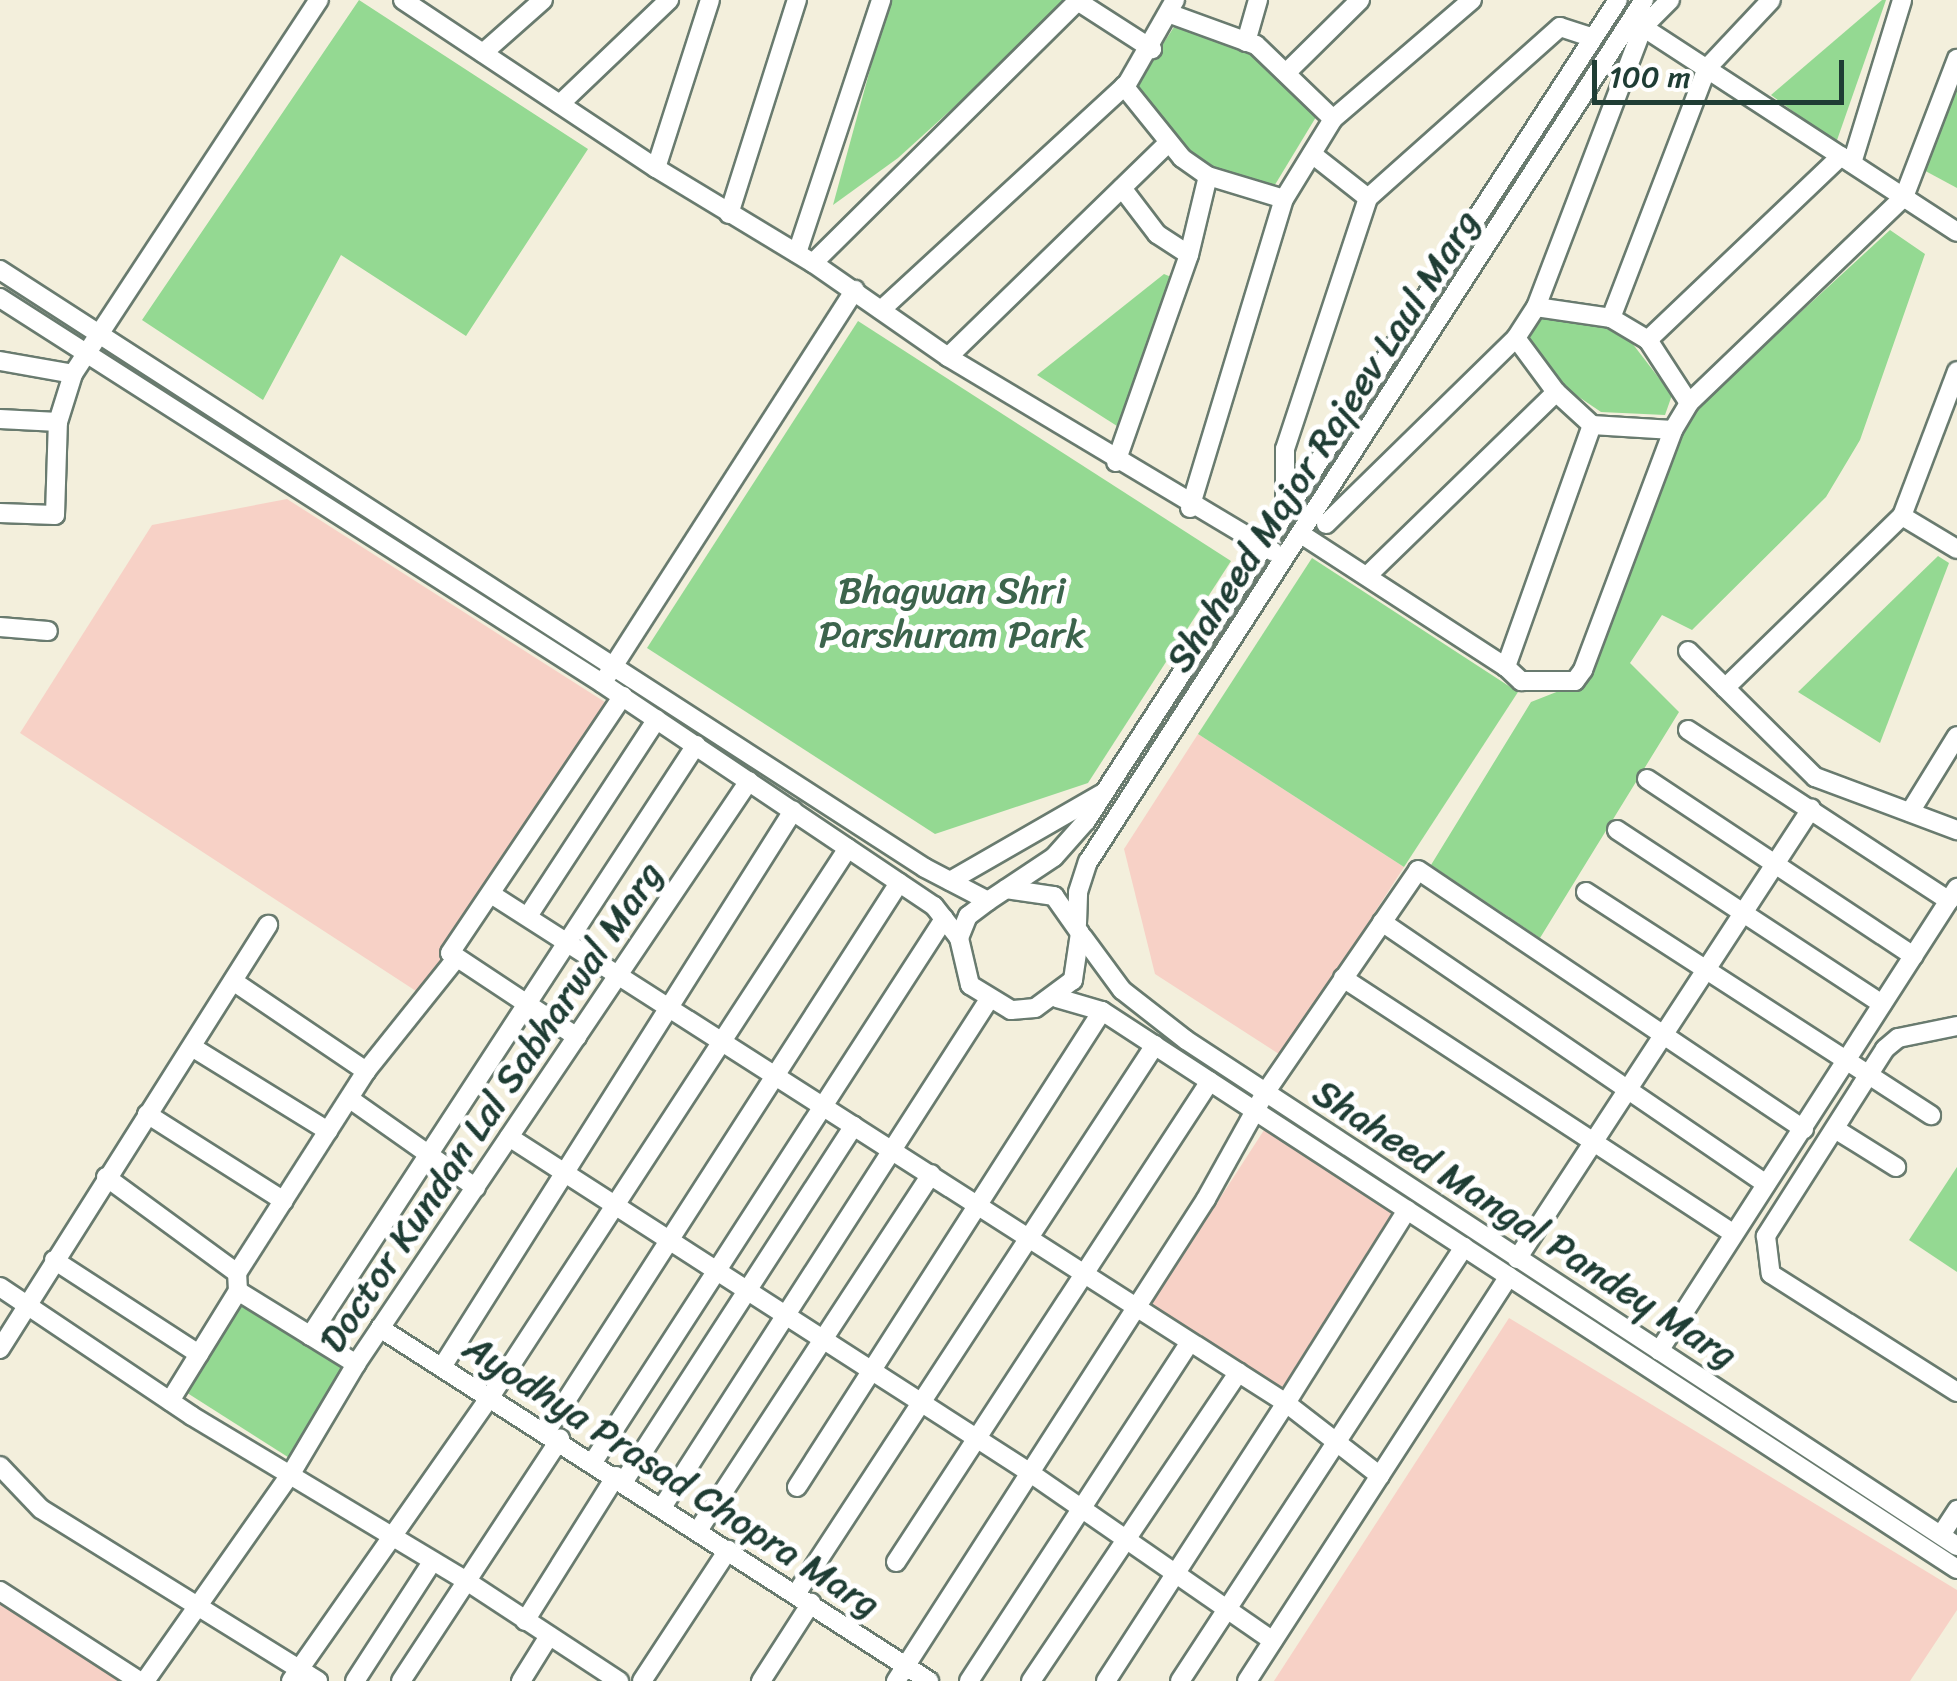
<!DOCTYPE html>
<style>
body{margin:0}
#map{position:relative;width:1957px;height:1681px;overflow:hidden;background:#f3efdc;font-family:Sriracha,sans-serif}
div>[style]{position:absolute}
.built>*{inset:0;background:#f7d1c6}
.green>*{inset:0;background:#94d992}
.roads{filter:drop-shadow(2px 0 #697b6f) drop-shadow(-2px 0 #697b6f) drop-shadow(0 2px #697b6f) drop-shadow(0 -2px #697b6f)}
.minor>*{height:18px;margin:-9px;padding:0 9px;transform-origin:9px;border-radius:9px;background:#fff}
span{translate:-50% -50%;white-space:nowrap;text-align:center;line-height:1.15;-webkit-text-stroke:10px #fff;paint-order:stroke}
.street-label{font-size:38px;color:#1f3d34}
.park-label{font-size:38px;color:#3c644c}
.scale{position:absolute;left:1592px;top:60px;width:252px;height:45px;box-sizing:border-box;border:5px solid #1f3d34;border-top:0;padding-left:12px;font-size:30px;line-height:35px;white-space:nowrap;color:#1f3d34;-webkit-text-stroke:8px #fff;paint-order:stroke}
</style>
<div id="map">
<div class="built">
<i style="clip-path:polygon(287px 499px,608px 704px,419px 993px,20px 733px,152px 525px)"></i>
<i style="clip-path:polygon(1198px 734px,1404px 867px,1282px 1056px,1155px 974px,1124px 849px)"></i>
<i style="clip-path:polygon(1266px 1127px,1401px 1215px,1283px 1396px,1149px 1308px)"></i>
<i style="clip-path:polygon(1509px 1318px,1957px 1590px,1957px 1610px,1910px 1681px,1274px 1681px)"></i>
<i style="clip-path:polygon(0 1599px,132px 1681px,0 1681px)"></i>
</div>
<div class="green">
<i style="clip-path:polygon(359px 0,588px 149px,466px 336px,341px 255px,263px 400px,142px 320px)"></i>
<i style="clip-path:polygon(889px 0,1072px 0,898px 158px,833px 205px)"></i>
<i style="clip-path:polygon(1882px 0,1886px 0,1836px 143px,1771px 95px)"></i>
<i style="clip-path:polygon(1174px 27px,1253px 54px,1316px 117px,1273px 188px,1212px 169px,1184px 153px,1135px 87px)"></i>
<i style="clip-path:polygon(1957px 60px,1957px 188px,1918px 167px)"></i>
<i style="clip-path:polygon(1890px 230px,1925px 254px,1860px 440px,1826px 497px,1692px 630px,1662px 615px,1630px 663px,1679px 712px,1540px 938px,1431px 865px,1531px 702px,1587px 680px,1684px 430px,1703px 402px)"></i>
<i style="clip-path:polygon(1164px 274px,1176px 279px,1123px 423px,1117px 426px,1037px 375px)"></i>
<i style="clip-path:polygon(1552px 314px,1595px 322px,1632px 343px,1672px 395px,1665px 415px,1601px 412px,1539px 370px,1529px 347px,1532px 322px)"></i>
<i style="clip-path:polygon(858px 321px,1231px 561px,1088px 783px,935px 834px,647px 648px)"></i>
<i style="clip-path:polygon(1938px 556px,1949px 563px,1880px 743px,1798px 692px)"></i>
<i style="clip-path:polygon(1312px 558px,1518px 692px,1404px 867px,1198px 734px)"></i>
<i style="clip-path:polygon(1957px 1167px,1957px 1272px,1909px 1240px)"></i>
<i style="clip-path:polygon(232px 1283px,353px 1360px,291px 1459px,170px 1382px)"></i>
</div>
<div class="roads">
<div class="minor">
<i style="left:403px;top:0;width:304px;rotate:33.6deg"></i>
<i style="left:656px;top:168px;width:184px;rotate:31.2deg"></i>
<i style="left:813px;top:263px;width:165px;rotate:34.8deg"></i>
<i style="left:948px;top:357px;width:380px;rotate:30.9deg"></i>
<i style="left:1670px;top:0;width:38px;rotate:135deg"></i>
<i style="left:1643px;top:27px;width:300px;rotate:110.9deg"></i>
<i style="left:1536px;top:307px;width:37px;rotate:123deg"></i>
<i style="left:1516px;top:338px;width:67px;rotate:53.5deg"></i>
<i style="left:1556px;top:392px;width:49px;rotate:42.5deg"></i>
<i style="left:1592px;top:425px;width:81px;rotate:3.5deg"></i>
<i style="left:1079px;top:2px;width:87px;rotate:32.8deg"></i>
<i style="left:1635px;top:22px;width:384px;rotate:33.1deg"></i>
<i style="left:1246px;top:42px;width:44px;rotate:-74.1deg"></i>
<i style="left:483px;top:53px;width:80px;rotate:-41.5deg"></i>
<i style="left:1286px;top:73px;width:104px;rotate:-44.6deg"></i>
<i style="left:1124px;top:86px;width:92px;rotate:51.1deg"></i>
<i style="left:1182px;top:158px;width:32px;rotate:35deg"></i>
<i style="left:1208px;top:176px;width:79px;rotate:16.8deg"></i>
<i style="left:1284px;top:199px;width:94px;rotate:-58.5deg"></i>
<i style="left:1333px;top:119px;width:107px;rotate:-136.1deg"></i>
<i style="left:1256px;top:45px;width:90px;rotate:-160deg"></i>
<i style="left:560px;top:104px;width:151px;rotate:-43.7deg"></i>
<i style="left:1333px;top:119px;width:183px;rotate:-40.6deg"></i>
<i style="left:1312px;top:154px;width:71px;rotate:38.2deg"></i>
<i style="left:1368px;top:198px;width:257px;rotate:-41.7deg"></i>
<i style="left:1560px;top:27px;width:35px;rotate:18deg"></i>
<i style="left:1841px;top:156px;width:267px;rotate:136.4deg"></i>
<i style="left:1648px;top:340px;width:75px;rotate:56.9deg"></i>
<i style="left:1689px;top:403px;width:298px;rotate:-43.8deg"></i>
<i style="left:1904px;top:197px;width:148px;rotate:-69deg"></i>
<i style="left:1852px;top:163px;width:170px;rotate:-72.9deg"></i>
<i style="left:656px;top:168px;width:176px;rotate:-72.2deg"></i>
<i style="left:1122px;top:188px;width:58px;rotate:52.7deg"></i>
<i style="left:1157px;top:234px;width:38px;rotate:33deg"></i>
<i style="left:729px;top:214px;width:225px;rotate:-72.4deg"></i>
<i style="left:797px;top:253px;width:267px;rotate:-71.6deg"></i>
<i style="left:813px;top:263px;width:374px;rotate:-44.7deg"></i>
<i style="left:0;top:270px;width:1101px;rotate:32.88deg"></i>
<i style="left:925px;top:868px;width:71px;rotate:27.6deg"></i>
<i style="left:0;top:298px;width:715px;rotate:32.6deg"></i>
<i style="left:602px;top:683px;width:400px;rotate:33.9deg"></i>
<i style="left:934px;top:906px;width:41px;rotate:52deg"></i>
<i style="left:1536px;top:307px;width:76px;rotate:8.3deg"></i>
<i style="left:1611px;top:318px;width:43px;rotate:30.7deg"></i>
<i style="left:881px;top:310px;width:334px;rotate:-42.6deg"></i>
<i style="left:1127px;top:84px;width:97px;rotate:-60.3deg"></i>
<i style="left:1611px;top:318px;width:268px;rotate:-69deg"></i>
<i style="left:1707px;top:68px;width:93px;rotate:-46.7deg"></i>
<i style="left:948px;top:357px;width:308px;rotate:-44.2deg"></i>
<i style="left:0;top:361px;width:74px;rotate:10.1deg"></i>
<i style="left:0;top:419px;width:58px;rotate:3deg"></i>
<i style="left:1592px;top:425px;width:257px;rotate:109.6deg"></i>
<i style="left:1506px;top:667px;width:21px;rotate:43deg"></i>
<i style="left:1521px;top:681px;width:54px"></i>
<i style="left:1575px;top:681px;width:14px;rotate:-54deg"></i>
<i style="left:1583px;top:670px;width:256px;rotate:-69.4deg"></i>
<i style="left:1673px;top:430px;width:31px;rotate:-59deg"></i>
<i style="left:1116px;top:462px;width:219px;rotate:-70.6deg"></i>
<i style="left:1189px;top:255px;width:81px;rotate:-76.5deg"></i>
<i style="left:1190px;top:508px;width:323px;rotate:-73.1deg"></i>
<i style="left:0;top:513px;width:55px;rotate:2.1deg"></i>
<i style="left:55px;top:515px;width:93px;rotate:-88.2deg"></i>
<i style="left:58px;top:422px;width:50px;rotate:-72.6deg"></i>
<i style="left:73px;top:374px;width:448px;rotate:-56.7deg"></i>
<i style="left:1285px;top:514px;width:65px;rotate:-90deg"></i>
<i style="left:1285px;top:449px;width:264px;rotate:-71.7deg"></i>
<i style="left:1902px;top:516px;width:64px;rotate:31deg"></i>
<i style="left:1326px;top:524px;width:266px;rotate:-44.4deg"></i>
<i style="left:1304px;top:536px;width:241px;rotate:33deg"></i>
<i style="left:1367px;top:576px;width:264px;rotate:-44.2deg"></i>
<i style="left:0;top:627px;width:48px;rotate:4.8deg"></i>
<i style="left:1688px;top:651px;width:179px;rotate:44.8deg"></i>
<i style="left:1815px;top:777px;width:152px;rotate:20.5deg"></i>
<i style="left:607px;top:676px;width:459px;rotate:-57.3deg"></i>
<i style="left:1725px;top:688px;width:247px;rotate:-44.2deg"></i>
<i style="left:1902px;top:516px;width:155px;rotate:-69.2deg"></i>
<i style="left:1688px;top:730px;width:312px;rotate:33.2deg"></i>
<i style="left:1647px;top:779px;width:320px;rotate:33.6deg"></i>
<i style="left:1910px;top:812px;width:89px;rotate:-58.3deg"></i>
<i style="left:1617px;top:830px;width:317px;rotate:33.3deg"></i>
<i style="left:950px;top:881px;width:174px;rotate:-29.9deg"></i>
<i style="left:1006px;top:889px;width:49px;rotate:8.3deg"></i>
<i style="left:1054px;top:896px;width:45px;rotate:54.9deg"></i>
<i style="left:1080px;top:933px;width:48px;rotate:98.5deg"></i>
<i style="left:1073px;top:980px;width:47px;rotate:143.6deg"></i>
<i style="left:1035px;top:1008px;width:24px;rotate:175deg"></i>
<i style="left:1011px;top:1010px;width:48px;rotate:-148.6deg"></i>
<i style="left:970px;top:985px;width:48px;rotate:-103.2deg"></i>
<i style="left:959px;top:938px;width:24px;rotate:-68deg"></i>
<i style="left:968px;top:916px;width:25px;rotate:-37deg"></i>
<i style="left:988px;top:901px;width:79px;rotate:-33.7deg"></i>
<i style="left:1054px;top:857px;width:48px;rotate:-48.4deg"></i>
<i style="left:1086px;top:821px;width:978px;rotate:-57.06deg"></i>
<i style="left:1586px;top:892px;width:411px;rotate:32.9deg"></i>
<i style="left:491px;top:894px;width:944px;rotate:32.63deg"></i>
<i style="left:1286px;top:1403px;width:228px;rotate:-57.9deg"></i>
<i style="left:528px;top:916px;width:235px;rotate:-56.8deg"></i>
<i style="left:1382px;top:922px;width:465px;rotate:34.3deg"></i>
<i style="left:1077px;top:924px;width:32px;rotate:-88deg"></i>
<i style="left:1078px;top:892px;width:32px;rotate:-72deg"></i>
<i style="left:1088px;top:862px;width:1026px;rotate:-57.18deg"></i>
<i style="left:1083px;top:937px;width:66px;rotate:53.7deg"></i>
<i style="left:1122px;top:990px;width:81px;rotate:38deg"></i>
<i style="left:1186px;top:1040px;width:922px;rotate:33.28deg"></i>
<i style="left:1343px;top:978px;width:466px;rotate:33.2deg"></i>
<i style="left:233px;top:981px;width:161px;rotate:34.1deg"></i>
<i style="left:1057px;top:998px;width:47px;rotate:16.1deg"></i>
<i style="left:1102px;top:1011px;width:1021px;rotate:33.13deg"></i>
<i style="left:1957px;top:1026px;width:60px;rotate:168.5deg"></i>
<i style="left:1898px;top:1038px;width:17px;rotate:140deg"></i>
<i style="left:1885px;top:1049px;width:222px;rotate:122.5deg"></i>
<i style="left:1766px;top:1236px;width:38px;rotate:83deg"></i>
<i style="left:1771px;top:1274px;width:220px;rotate:32.4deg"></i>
<i style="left:577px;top:1037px;width:152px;rotate:-146.5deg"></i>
<i style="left:450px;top:953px;width:310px;rotate:-56.1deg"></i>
<i style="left:192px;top:1047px;width:160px;rotate:31.7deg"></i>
<i style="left:350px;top:1099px;width:154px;rotate:35.2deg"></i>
<i style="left:147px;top:1114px;width:162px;rotate:32.4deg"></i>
<i style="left:1835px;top:1129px;width:72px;rotate:31.9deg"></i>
<i style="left:509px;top:1137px;width:615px;rotate:32.79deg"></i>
<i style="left:1026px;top:1470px;width:300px;rotate:34.7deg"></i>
<i style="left:106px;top:1177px;width:162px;rotate:36.2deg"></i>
<i style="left:1517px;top:1259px;width:538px;rotate:-56.84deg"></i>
<i style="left:54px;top:1260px;width:173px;rotate:33deg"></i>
<i style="left:0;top:1287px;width:231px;rotate:33.9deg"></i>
<i style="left:192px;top:1416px;width:322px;rotate:31deg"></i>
<i style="left:468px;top:1582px;width:181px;rotate:33.3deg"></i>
<i style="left:238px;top:1291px;width:139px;rotate:31.7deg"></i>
<i style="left:380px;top:1328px;width:653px;rotate:32.74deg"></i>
<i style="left:310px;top:1336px;width:706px;rotate:-56.85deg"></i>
<i style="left:0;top:1349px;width:502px;rotate:-57.7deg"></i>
<i style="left:1659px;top:1351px;width:551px;rotate:-57.23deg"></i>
<i style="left:442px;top:1367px;width:658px;rotate:-57.74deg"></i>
<i style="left:170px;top:1401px;width:129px;rotate:-58.3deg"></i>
<i style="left:238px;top:1291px;width:18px;rotate:-93deg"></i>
<i style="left:237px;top:1273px;width:240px;rotate:-57.4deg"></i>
<i style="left:366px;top:1071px;width:142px;rotate:-51.3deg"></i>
<i style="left:546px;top:1432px;width:653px;rotate:-57.26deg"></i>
<i style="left:593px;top:1462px;width:647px;rotate:-57.12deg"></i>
<i style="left:0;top:1466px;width:59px;rotate:46.4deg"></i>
<i style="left:41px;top:1509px;width:326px;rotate:31.8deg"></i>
<i style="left:624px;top:1481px;width:423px;rotate:-57.1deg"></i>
<i style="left:797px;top:1487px;width:565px;rotate:-57.35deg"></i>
<i style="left:663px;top:1506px;width:601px;rotate:-57.24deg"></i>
<i style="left:699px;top:1529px;width:424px;rotate:-56.8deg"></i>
<i style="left:1941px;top:1535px;width:30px;rotate:-57deg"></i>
<i style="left:896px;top:1562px;width:574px;rotate:-56.86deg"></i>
<i style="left:0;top:1591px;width:166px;rotate:32.9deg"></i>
<i style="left:796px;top:1594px;width:656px;rotate:-56.82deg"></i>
<i style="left:525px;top:1621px;width:171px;rotate:-57.9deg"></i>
<i style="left:145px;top:1681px;width:256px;rotate:-54.9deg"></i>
<i style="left:292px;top:1472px;width:126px;rotate:-59.3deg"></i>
<i style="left:356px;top:1364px;width:703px;rotate:-56.02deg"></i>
<i style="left:291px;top:1681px;width:347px;rotate:-55deg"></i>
<i style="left:490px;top:1397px;width:655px;rotate:-56.89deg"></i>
<i style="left:355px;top:1681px;width:142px;rotate:-57.1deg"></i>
<i style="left:401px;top:1681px;width:290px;rotate:-56.7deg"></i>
<i style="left:521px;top:1681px;width:53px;rotate:-58.1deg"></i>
<i style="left:642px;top:1681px;width:157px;rotate:-56.7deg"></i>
<i style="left:761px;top:1681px;width:93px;rotate:-57.3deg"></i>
<i style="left:896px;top:1681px;width:573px;rotate:-57.25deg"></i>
<i style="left:1206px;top:1199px;width:121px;rotate:-60.9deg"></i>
<i style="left:1265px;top:1093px;width:270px;rotate:-55.5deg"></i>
<i style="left:1418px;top:870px;width:465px;rotate:33.9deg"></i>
<i style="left:969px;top:1681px;width:403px;rotate:-56.9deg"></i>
<i style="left:1031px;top:1681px;width:372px;rotate:-56.1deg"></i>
<i style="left:1106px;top:1681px;width:331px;rotate:-57.1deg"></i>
<i style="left:1286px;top:1403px;width:119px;rotate:37.8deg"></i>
<i style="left:1180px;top:1681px;width:519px;rotate:-56.8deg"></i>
<i style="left:1247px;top:1681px;width:482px;rotate:-57.1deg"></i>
</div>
</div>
<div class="street-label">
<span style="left:1323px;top:441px;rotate:-57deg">Shaheed Major Rajeev Laul Marg</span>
<span style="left:491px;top:1107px;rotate:-56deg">Doctor Kundan Lal Sabharwal Marg</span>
<span style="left:1525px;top:1224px;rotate:33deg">Shaheed Mangal Pandey Marg</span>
<span style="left:672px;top:1476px;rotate:33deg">Ayodhya Prasad Chopra Marg</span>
</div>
<div class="park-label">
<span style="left:952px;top:613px">Bhagwan Shri<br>Parshuram Park</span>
</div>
<div class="scale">100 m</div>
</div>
